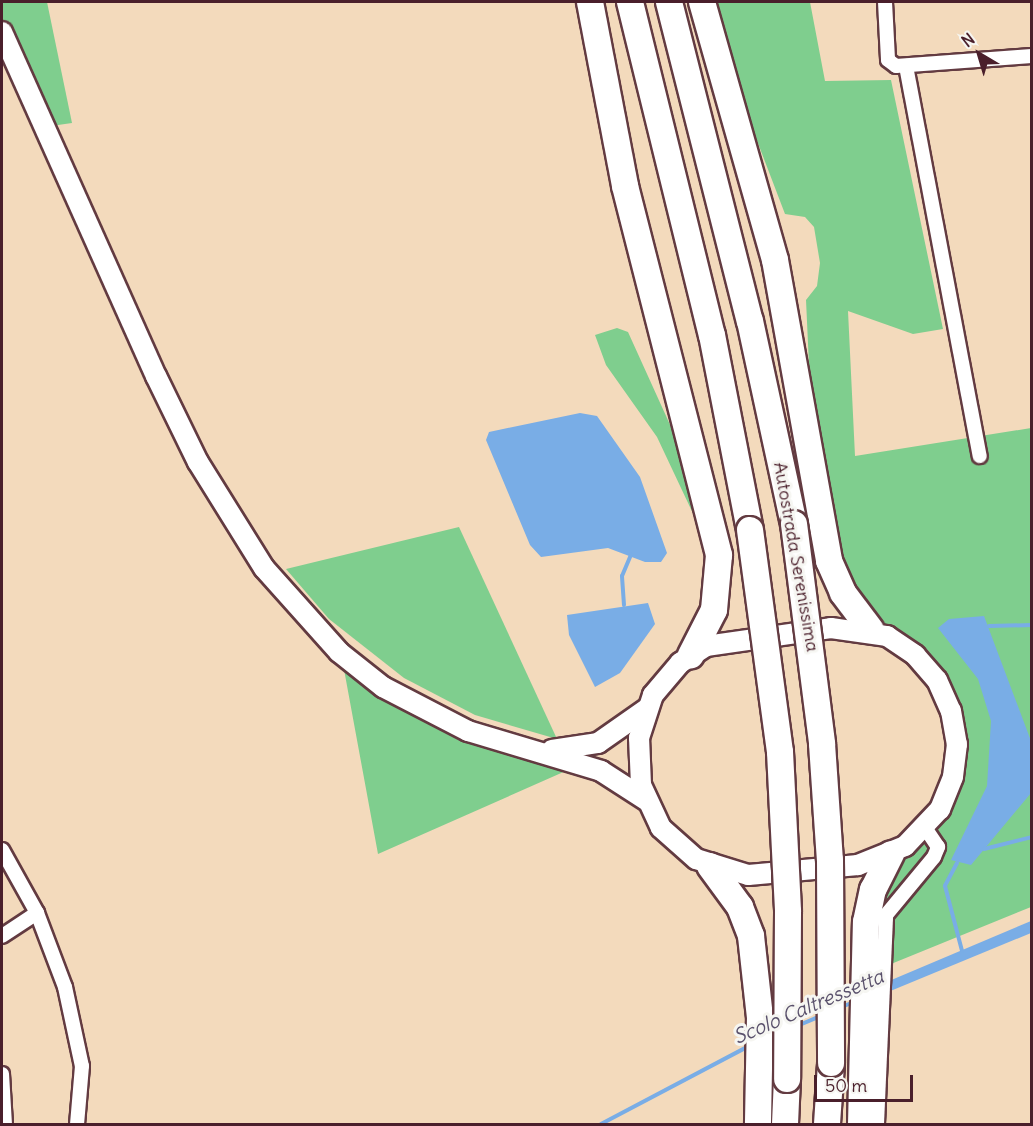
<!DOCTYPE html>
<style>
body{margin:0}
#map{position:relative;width:1033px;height:1126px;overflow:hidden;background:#f3dabc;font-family:Delius,sans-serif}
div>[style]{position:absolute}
.green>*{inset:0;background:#7fce8e}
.water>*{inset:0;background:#79ade6}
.stream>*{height:4px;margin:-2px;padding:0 2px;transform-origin:2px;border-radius:2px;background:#79ade6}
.roads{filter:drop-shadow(2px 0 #633b41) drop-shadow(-2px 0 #633b41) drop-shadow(0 2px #633b41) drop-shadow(0 -2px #633b41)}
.minor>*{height:14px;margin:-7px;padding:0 7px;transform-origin:7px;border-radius:7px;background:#fff}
.secondary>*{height:20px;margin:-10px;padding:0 10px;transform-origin:10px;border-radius:10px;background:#fff}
.motorway>*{height:26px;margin:-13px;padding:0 13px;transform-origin:13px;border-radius:13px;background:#fff}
.bridges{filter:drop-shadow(2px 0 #633b41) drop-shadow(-2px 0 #633b41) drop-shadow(0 2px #633b41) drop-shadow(0 -2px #633b41)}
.motorway-bridge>*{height:26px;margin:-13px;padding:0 13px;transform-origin:13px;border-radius:13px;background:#fff}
span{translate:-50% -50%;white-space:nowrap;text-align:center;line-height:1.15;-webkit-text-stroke:6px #f6f6f2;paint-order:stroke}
.street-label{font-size:18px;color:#4a1f2b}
.water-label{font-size:20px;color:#5a516c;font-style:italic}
.frame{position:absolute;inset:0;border:3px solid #4a1f2b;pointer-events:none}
.north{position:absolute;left:949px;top:24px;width:60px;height:60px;-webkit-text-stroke:4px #f6f6f2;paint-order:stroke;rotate:322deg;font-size:16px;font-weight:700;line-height:24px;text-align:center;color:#4a1f2b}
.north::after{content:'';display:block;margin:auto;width:21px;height:27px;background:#4a1f2b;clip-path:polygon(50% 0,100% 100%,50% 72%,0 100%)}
.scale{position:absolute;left:814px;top:1075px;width:99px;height:27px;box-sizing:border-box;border:3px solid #4a1f2b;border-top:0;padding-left:8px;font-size:18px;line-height:21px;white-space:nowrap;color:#4a1f2b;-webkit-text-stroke:4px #f6f6f2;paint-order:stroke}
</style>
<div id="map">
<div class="green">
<i style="clip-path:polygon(2px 2px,47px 2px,72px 123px,51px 126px,2px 19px)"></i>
<i style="clip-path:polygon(704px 2px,810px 2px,825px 81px,891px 80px,943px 329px,913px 334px,848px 311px,855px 456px,1031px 428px,1031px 907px,864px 975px,868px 923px,895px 862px,934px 823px,961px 733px,909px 640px,876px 620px,842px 588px,811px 409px,806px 300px,817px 286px,820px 263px,814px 227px,805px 217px,785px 214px)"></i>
<i style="clip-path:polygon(617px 328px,628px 332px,681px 449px,697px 522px,657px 437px,606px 365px,595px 335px)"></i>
<i style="clip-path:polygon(459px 527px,557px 739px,475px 715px,404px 678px,329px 619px,286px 569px)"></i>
<i style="clip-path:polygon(343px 664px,478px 743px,568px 770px,378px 854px)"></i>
</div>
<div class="water">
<i style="clip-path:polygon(580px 413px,597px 416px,640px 477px,667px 553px,661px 562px,645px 562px,608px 548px,541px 557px,530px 545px,486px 440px,489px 432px)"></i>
<i style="clip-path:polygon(648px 603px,655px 624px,620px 673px,595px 687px,569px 635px,567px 615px)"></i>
<i style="clip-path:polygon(984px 616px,1031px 741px,1031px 793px,971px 865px,951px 860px,987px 786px,991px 721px,978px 679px,938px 628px,949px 619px)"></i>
<i style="clip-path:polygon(1031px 921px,1031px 933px,888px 992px,889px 981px)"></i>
</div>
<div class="stream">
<i style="left:624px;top:605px;width:29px;rotate:-94deg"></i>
<i style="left:622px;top:576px;width:23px;rotate:-67deg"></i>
<i style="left:989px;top:626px;width:43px;rotate:-1.3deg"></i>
<i style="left:984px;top:849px;width:49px;rotate:-14deg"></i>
<i style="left:957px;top:863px;width:26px;rotate:118deg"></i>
<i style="left:945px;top:886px;width:67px;rotate:75.3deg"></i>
<i style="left:839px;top:1008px;width:16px;rotate:-22deg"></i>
<i style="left:797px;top:1026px;width:26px;rotate:-23deg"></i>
<i style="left:601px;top:1124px;width:167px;rotate:-27.8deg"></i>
</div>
<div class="roads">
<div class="minor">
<i style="left:885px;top:2px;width:58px;rotate:87deg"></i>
<i style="left:888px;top:60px;width:10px;rotate:37deg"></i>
<i style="left:896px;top:66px;width:136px;rotate:-4.2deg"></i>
<i style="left:906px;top:66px;width:397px;rotate:79.3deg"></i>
<i style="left:2px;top:850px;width:72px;rotate:60.9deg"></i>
<i style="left:37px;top:913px;width:79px;rotate:69.3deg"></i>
<i style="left:65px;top:987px;width:81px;rotate:77.9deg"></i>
<i style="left:82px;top:1066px;width:58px;rotate:94.9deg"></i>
<i style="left:2px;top:936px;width:42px;rotate:-33.3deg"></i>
<i style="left:2px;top:1074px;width:50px;rotate:86.6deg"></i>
<i style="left:877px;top:1124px;width:209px;rotate:-87.5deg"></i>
<i style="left:886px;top:915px;width:75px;rotate:-50.4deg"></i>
<i style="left:934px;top:857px;width:11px;rotate:-68deg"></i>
<i style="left:938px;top:847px;width:23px;rotate:-124deg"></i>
</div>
<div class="secondary">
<i style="left:2px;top:32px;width:377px;rotate:65.9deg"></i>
<i style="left:156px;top:376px;width:96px;rotate:64deg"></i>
<i style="left:198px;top:462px;width:125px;rotate:58.1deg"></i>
<i style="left:264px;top:568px;width:113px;rotate:48.2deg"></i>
<i style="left:339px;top:652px;width:56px;rotate:38.5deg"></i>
<i style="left:383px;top:687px;width:96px;rotate:27.4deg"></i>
<i style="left:468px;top:731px;width:139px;rotate:16.7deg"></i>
<i style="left:601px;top:771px;width:54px;rotate:32.8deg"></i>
<i style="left:831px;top:628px;width:57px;rotate:8.1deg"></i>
<i style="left:887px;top:636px;width:34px;rotate:34deg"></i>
<i style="left:915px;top:655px;width:33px;rotate:49deg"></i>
<i style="left:937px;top:680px;width:34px;rotate:66deg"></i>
<i style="left:951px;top:711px;width:34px;rotate:80deg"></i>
<i style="left:957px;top:744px;width:33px;rotate:97deg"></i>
<i style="left:953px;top:777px;width:35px;rotate:112deg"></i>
<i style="left:940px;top:809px;width:51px;rotate:133.4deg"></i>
<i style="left:905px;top:846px;width:51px;rotate:158deg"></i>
<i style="left:858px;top:865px;width:110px;rotate:174.8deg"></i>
<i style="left:748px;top:875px;width:54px;rotate:-162.9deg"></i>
<i style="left:696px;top:859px;width:47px;rotate:-138.5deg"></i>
<i style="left:661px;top:828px;width:47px;rotate:-114.9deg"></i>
<i style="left:641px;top:785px;width:47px;rotate:-92.4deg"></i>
<i style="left:639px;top:738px;width:45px;rotate:-72deg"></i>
<i style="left:653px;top:695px;width:42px;rotate:-49.8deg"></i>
<i style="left:680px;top:663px;width:31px;rotate:-33deg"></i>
<i style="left:706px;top:646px;width:126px;rotate:-8.2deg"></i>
<i style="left:552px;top:750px;width:47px;rotate:-8.7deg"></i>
<i style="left:598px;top:743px;width:61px;rotate:-35deg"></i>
</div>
<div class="motorway">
<i style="left:590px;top:2px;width:187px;rotate:79.2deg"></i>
<i style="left:625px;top:186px;width:381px;rotate:75.7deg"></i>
<i style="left:719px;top:555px;width:55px;rotate:95.2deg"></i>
<i style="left:714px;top:610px;width:51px;rotate:117.1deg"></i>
<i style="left:630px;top:2px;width:343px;rotate:76.2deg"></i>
<i style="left:712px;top:335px;width:199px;rotate:79deg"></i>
<i style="left:669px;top:2px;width:329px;rotate:75.8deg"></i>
<i style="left:750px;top:321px;width:208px;rotate:77.8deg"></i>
<i style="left:702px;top:2px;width:268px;rotate:74.2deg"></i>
<i style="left:775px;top:260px;width:306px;rotate:79.8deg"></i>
<i style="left:829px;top:561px;width:35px;rotate:66deg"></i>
<i style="left:843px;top:593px;width:46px;rotate:52.9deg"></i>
<i style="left:710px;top:866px;width:51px;rotate:53.8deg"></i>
<i style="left:740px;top:907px;width:31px;rotate:69deg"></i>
<i style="left:751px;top:936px;width:81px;rotate:83.7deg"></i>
<i style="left:760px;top:1017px;width:107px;rotate:91.1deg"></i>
<i style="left:785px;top:1124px;width:45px;rotate:-87.5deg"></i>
<i style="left:827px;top:1124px;width:61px;rotate:-86.2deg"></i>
<i style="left:861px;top:1124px;width:202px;rotate:-88.6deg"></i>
<i style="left:866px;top:922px;width:33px;rotate:-78deg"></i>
<i style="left:873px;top:890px;width:40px;rotate:-63.4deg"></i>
</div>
</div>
<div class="bridges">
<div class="motorway-bridge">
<i style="left:794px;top:524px;width:222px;rotate:82.7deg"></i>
<i style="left:822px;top:744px;width:116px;rotate:86.1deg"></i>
<i style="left:830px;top:860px;width:203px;rotate:89.7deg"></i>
<i style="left:750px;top:530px;width:224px;rotate:82.3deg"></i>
<i style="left:780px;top:752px;width:160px;rotate:87.1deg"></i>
<i style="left:788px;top:912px;width:167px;rotate:90.3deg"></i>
</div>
</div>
<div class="street-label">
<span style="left:796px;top:557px;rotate:80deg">Autostrada Serenissima</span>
</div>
<div class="water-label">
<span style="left:808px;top:1006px;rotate:-23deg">Scolo Caltressetta</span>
</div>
<div class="frame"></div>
<div class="north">N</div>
<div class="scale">50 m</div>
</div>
